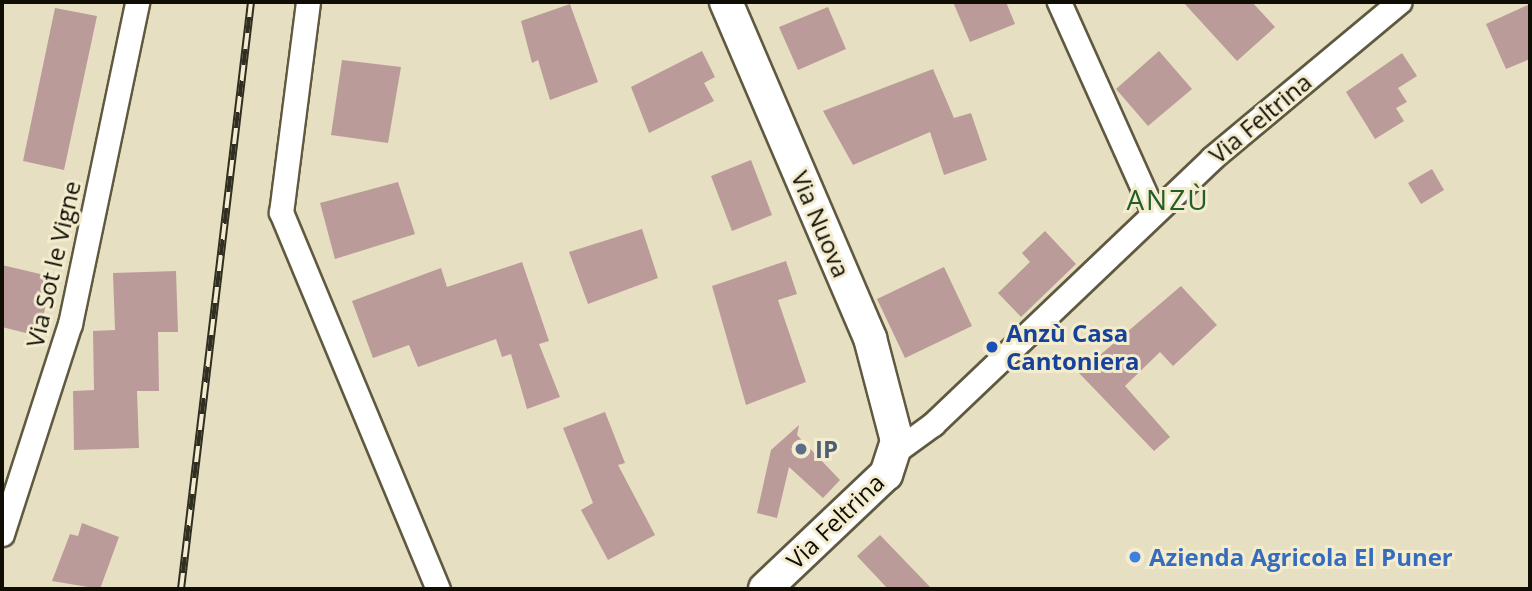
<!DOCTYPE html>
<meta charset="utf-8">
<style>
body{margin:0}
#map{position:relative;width:1532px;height:591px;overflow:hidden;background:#e6dfc2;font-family:"Open Sans",sans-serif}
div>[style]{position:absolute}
.building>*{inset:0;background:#bb9b99}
.roads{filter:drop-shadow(2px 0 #5f5940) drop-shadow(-2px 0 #5f5940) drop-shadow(0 2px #5f5940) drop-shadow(0 -2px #5f5940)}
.street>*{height:23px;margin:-11.5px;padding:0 11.5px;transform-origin:11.5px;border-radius:11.5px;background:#fff}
.secondary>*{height:32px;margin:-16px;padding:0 16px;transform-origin:16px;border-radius:16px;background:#fff}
.rail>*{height:8px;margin-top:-4px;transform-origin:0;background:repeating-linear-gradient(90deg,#f3eccf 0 16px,#302d21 0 32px);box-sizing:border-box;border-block:2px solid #302d21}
.dots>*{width:19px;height:19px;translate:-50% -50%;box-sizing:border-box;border:4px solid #f3eccf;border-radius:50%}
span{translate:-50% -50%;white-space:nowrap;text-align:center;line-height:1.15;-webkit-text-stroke:6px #f3eccf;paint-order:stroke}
.street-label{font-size:24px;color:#0f0d04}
.transit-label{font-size:24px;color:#164399;font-weight:700}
.left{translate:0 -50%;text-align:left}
.service-label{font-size:24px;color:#4e5e75;font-weight:700}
.shop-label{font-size:24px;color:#366cbe;font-weight:700}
.quarter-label{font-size:28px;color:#235d2b;letter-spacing:2px}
.frame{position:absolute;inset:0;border:4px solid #0f0d04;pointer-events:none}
</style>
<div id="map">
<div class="building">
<i style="clip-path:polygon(953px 2px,1006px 2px,1015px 24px,970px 42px)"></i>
<i style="clip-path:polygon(1183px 2px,1252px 2px,1275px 27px,1237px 61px)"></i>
<i style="clip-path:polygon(570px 4px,598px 82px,550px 100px,538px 60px,532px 63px,521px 21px)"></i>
<i style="clip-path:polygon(1530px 4px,1530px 59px,1506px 69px,1486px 24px)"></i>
<i style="clip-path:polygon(828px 7px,846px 49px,798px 70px,779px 27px)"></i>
<i style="clip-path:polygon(55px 8px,97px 16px,64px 170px,23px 161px)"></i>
<i style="clip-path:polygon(702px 51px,715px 77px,704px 83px,714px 101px,649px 133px,631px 87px)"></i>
<i style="clip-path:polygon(1159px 51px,1192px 89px,1148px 126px,1116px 89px)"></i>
<i style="clip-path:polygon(1402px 53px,1417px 76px,1398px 88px,1407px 102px,1396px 108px,1404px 121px,1375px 139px,1346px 92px)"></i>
<i style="clip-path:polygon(342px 60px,401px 67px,388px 143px,331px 135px)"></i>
<i style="clip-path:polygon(933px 69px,954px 118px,971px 113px,987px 160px,944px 175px,930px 132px,853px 165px,823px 111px)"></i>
<i style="clip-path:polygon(751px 160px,772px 215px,732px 231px,711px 176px)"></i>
<i style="clip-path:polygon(1432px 169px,1444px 190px,1421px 204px,1408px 183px)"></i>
<i style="clip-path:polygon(398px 182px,415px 234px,335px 259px,320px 203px)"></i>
<i style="clip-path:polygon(642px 229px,658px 278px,588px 304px,569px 252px)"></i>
<i style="clip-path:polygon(1045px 231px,1076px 264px,1021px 317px,998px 293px,1030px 262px,1022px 253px)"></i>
<i style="clip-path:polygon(786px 261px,797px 294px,778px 300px,806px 382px,746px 405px,712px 286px)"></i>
<i style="clip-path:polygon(522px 262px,549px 341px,539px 344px,560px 397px,527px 409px,511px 354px,502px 357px,496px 339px,418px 367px,409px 345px,373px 358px,352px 301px,441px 268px,447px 287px)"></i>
<i style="clip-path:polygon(2px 265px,53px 277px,38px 336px,2px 327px)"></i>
<i style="clip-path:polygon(944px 267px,972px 326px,905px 358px,877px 299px)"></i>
<i style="clip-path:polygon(176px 271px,178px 332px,158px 332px,159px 391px,137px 391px,139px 448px,74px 450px,73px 391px,94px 390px,93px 331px,115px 330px,113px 273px)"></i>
<i style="clip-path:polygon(1181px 286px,1217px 325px,1173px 366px,1160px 352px,1125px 386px,1170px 437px,1154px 451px,1079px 373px)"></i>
<i style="clip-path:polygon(605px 412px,625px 463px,618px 465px,655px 535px,608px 560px,581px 510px,593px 503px,563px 428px)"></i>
<i style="clip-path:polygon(799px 425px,797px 435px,840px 480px,823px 498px,789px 467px,777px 518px,757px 513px,771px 450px)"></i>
<i style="clip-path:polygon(82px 523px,119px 537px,100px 589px,52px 581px,70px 534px,78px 536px)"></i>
<i style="clip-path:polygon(880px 535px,932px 589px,888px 589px,857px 556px)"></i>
</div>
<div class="roads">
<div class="street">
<i style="left:308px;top:2px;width:212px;rotate:97.3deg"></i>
<i style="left:281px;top:212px;width:408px;rotate:67.4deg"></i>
<i style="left:1059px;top:2px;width:231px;rotate:65.8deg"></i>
<i style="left:896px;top:451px;width:46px;rotate:-36.1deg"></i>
<i style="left:933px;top:424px;width:385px;rotate:-43.6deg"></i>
<i style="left:1212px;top:158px;width:244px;rotate:-39.8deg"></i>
<i style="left:2px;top:534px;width:221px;rotate:-72.1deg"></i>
<i style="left:70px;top:324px;width:329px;rotate:-78.2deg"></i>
</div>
<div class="secondary">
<i style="left:726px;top:2px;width:366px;rotate:66.8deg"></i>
<i style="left:870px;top:338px;width:106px;rotate:75.3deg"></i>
<i style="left:897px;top:441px;width:35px;rotate:108deg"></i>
<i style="left:886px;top:474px;width:167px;rotate:136.5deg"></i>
</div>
</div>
<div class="rail">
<i style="left:181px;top:589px;width:591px;rotate:-83.2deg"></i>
</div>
<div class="dots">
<i style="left:992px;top:347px;background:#1a4fb4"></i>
<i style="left:801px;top:449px;background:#5c6f8a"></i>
<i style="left:1135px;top:557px;background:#3f7fe0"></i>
</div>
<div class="street-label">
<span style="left:1260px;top:118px;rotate:-40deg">Via Feltrina</span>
<span style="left:821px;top:224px;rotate:67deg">Via Nuova</span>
<span style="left:53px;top:264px;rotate:-77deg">Via Sot le Vigne</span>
<span style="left:835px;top:521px;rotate:-44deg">Via Feltrina</span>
</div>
<div class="transit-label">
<span class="left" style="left:1006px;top:347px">Anzù Casa<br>Cantoniera</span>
</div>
<div class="service-label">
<span class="left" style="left:815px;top:449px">IP</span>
</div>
<div class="shop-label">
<span class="left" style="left:1149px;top:557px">Azienda Agricola El Puner</span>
</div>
<div class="quarter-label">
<span style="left:1168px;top:199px">ANZÙ</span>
</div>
<div class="frame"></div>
</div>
